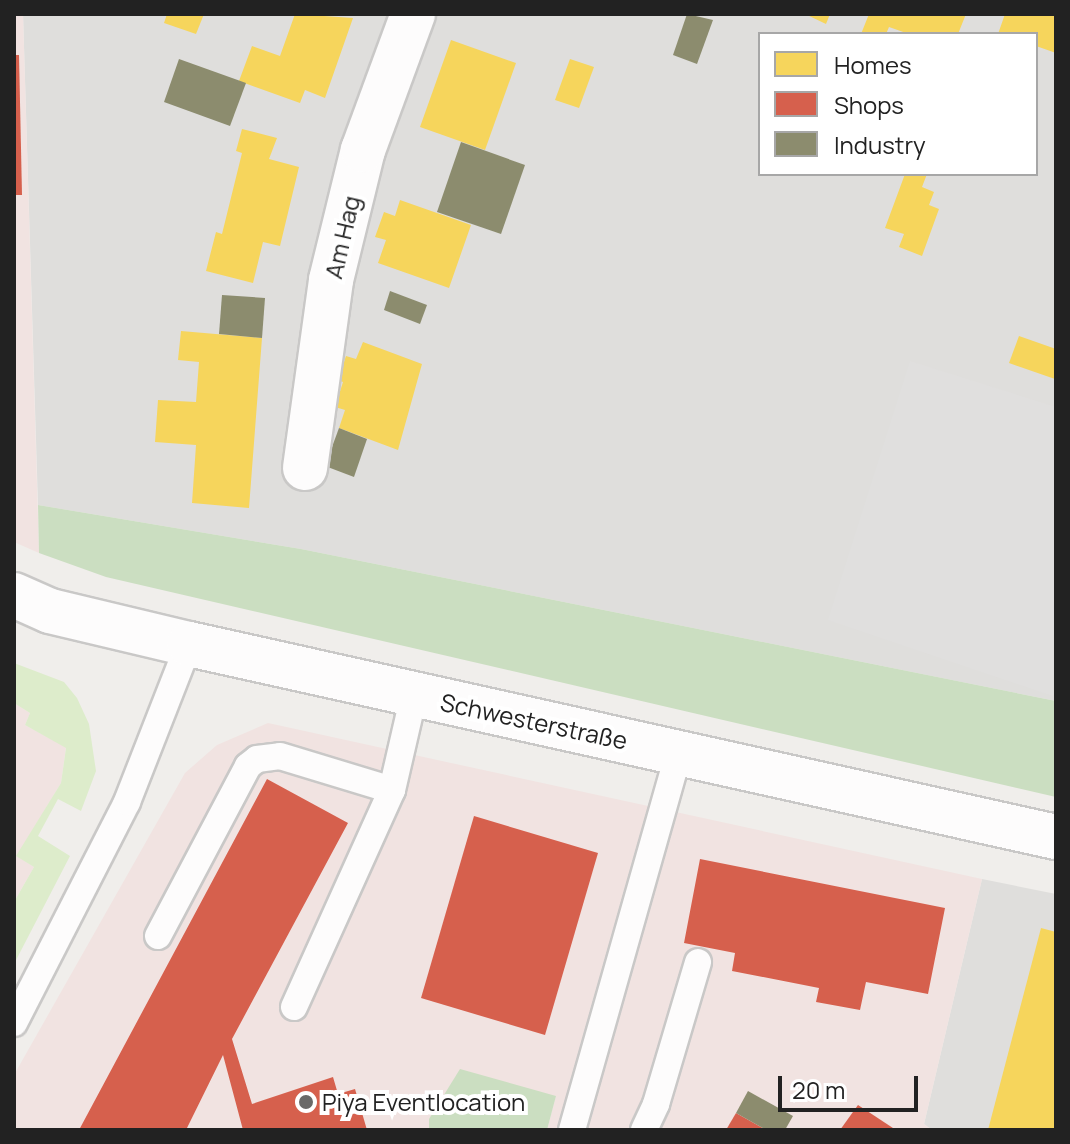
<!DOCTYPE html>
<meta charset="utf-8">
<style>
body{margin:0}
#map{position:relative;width:1070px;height:1144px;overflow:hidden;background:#f0eeeb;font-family:Manrope,sans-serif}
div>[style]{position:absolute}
.residential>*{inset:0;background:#dfdedc}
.commercial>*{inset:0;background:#f1e3e1}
.grass>*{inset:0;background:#ddeccb}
.forest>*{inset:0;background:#cbdec1}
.parking>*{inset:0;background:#e0dfde}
.homes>*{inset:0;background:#f6d55c}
.shops>*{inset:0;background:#d6604d}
.industry>*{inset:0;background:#8c8c6e}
.roads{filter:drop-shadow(2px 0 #c9c8c7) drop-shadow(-2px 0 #c9c8c7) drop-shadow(0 2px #c9c8c7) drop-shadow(0 -2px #c9c8c7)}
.service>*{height:26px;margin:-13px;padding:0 13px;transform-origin:13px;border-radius:13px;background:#fdfcfc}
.minor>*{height:44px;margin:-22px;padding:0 22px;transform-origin:22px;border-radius:22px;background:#fdfcfc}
.tertiary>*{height:44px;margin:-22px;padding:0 22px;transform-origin:22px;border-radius:22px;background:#fdfcfc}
.dots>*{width:22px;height:22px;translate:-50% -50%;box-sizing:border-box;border:4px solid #fff;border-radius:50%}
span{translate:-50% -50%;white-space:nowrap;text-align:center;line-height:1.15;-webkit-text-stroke:8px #fff;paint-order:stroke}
.street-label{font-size:24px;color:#222}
.poi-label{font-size:24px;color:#222}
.left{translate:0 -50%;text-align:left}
.frame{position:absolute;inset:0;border:16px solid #222;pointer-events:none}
.legend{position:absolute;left:758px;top:32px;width:280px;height:144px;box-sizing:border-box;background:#fff;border:2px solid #a7a7a7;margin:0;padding:10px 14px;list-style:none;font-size:24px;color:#222}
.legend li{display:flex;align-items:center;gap:16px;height:40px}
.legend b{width:40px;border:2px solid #a7a7a7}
.scale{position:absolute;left:778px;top:1076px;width:140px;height:36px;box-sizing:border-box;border:4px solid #222;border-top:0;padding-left:10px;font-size:24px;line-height:28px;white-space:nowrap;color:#222;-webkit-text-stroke:6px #fff;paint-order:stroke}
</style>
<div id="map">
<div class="residential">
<i style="clip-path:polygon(evenodd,23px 14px,1056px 14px,1056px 701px,301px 549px,38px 505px,23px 14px,760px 34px,1036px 34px,1036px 174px,760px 174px,760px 34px)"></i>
<i style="clip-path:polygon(982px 879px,1056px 894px,1056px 1130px,932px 1130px,924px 1124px)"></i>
</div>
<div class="commercial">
<i style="clip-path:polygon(14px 14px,23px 14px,39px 553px,14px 542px)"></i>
<i style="clip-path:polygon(14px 703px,30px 713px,25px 725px,66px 747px,61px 783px,17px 856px,34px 867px,14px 902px)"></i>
<i style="clip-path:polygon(268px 723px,982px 879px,924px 1124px,932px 1130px,547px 1130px,556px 1096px,429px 1119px,429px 1130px,14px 1130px,14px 1075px,185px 773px,217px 745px)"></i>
</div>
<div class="grass">
<i style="clip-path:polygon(14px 663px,64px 682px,77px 698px,89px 724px,96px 771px,81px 811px,58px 799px,38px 836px,70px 856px,14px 964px,14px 902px,34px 867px,16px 856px,61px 783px,66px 748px,25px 725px,30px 713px,14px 703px)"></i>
</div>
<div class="forest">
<i style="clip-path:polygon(38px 505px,301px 549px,1056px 701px,1056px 797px,106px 577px,39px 553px)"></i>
<i style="clip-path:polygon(460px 1069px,556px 1096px,547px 1130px,429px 1130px,429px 1119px)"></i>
</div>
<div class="parking">
<i style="clip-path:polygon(910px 361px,1056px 407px,1053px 696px,828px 620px)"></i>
</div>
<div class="homes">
<i style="clip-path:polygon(167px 14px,204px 14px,196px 34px,164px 23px)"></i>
<i style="clip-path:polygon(295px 14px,353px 18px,325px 98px,305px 90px,300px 103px,239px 81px,252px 46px,280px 56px)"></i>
<i style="clip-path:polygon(805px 14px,830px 14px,826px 24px)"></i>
<i style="clip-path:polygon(869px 14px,966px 14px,958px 34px,909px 34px,889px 27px,886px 34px,861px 34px)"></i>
<i style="clip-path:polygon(1005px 14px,1056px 14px,1056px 53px,1036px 46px,1036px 34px,998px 34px)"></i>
<i style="clip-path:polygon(451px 40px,516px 63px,485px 150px,420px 127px)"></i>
<i style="clip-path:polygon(570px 59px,594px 67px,579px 108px,555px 100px)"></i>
<i style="clip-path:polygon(242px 129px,277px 138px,269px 159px,299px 167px,280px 246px,263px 242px,253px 283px,206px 271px,216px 232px,222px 234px,242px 153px,236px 151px)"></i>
<i style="clip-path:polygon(905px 174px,927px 174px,922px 187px,934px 192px,929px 205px,939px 209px,922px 256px,899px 247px,904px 234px,885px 228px)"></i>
<i style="clip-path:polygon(400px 200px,471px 225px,449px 288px,378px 263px,386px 240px,375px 237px,384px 212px,395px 216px)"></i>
<i style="clip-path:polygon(181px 331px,262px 338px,249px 508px,192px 503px,196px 445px,155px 442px,158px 400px,196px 402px,199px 362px,178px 360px)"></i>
<i style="clip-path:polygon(1019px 336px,1056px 349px,1055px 379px,1009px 363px)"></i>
<i style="clip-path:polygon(363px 342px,422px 364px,398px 450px,339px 428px,345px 410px,335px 407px,343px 382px,338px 380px,346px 356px,356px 359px)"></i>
<i style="clip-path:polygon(1041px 928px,1056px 932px,1056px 1130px,988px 1130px)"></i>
</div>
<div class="shops">
<i style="clip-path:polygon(14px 55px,19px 55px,22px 195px,14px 195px)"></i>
<i style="clip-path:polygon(267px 779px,348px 823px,232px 1039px,252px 1104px,333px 1077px,338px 1094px,355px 1089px,367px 1130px,243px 1130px,223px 1055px,186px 1130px,79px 1130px)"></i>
<i style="clip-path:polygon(474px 816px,598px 853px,545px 1035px,421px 998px)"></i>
<i style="clip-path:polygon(700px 859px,945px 908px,928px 994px,866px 982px,860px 1010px,816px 1002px,819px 988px,732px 971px,735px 953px,684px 943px)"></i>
<i style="clip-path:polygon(858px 1105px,896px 1130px,840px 1130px)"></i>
<i style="clip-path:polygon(736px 1113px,766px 1130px,726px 1130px)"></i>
</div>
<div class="industry">
<i style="clip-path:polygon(687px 14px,713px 20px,697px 64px,673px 55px)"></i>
<i style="clip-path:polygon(179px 59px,246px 83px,230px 126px,164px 102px)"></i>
<i style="clip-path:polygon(461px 142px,525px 165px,501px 234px,437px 212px)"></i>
<i style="clip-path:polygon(390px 291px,427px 305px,420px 324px,384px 310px)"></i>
<i style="clip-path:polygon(222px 295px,265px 298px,262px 338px,219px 334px)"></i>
<i style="clip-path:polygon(339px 428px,367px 439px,354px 477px,325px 466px)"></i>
<i style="clip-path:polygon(748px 1091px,793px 1116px,785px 1130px,766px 1130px,736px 1113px)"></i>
</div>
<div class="roads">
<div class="service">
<i style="left:158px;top:936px;width:192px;rotate:-62.1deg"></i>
<i style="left:248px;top:766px;width:11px;rotate:-38deg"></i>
<i style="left:257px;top:759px;width:23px;rotate:-7deg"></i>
<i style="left:280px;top:756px;width:117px;rotate:16.9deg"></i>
<i style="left:294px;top:1007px;width:238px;rotate:-65.7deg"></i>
<i style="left:392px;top:790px;width:98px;rotate:-77deg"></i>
<i style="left:14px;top:1023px;width:248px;rotate:-62.9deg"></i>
<i style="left:127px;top:802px;width:170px;rotate:-68.6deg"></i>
<i style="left:572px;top:1130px;width:392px;rotate:-74.2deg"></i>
<i style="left:644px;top:1130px;width:29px;rotate:-65deg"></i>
<i style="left:656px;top:1104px;width:148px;rotate:-73.5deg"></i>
</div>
<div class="minor">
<i style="left:305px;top:468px;width:190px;rotate:-82.1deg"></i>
<i style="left:331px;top:280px;width:134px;rotate:-76.2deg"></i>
<i style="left:363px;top:150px;width:145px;rotate:-69.8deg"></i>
</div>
<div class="tertiary">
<i style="left:14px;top:595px;width:39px;rotate:24deg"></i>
<i style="left:50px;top:611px;width:143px;rotate:13.4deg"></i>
<i style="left:189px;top:644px;width:888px;rotate:12.55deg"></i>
</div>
</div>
<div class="dots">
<i style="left:306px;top:1102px;background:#6a6968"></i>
</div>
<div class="street-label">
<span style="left:342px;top:237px;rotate:-77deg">Am Hag</span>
<span style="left:534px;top:721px;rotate:12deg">Schwesterstraße</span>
</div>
<div class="poi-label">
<span class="left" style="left:322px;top:1102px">Piya Eventlocation</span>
</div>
<div class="frame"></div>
<ul class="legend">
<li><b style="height:22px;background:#f6d55c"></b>Homes</li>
<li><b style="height:22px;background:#d6604d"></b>Shops</li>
<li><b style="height:22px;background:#8c8c6e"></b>Industry</li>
</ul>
<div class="scale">20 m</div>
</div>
